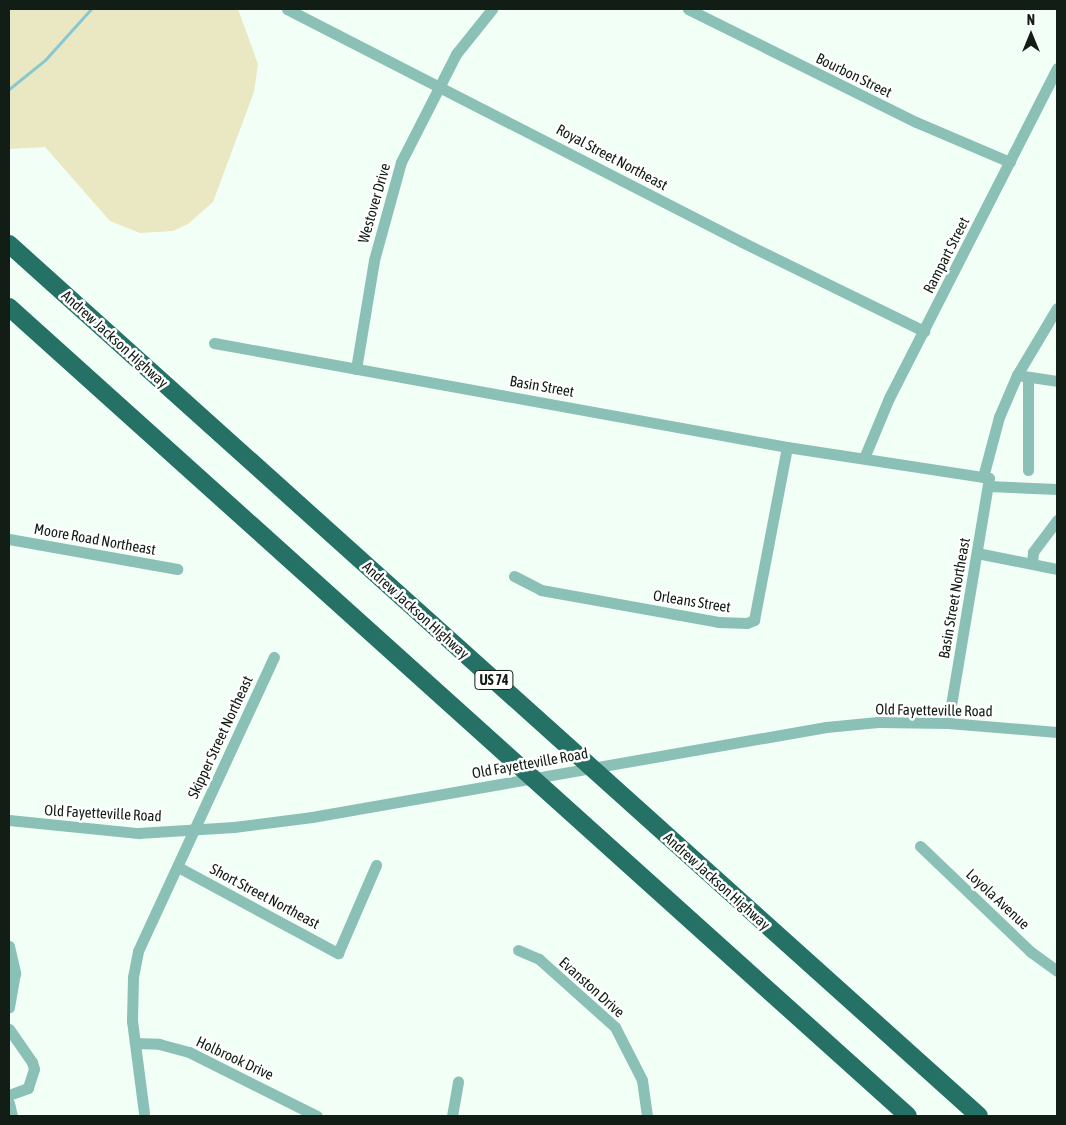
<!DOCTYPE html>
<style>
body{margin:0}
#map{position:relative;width:1066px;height:1125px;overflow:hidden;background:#f2fff6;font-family:"Asap Condensed",sans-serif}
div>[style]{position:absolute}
.green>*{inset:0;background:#eae8c3}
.stream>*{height:3px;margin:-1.5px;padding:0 1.5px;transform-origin:1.5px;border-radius:1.5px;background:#88c8d1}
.minor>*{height:11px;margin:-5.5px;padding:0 5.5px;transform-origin:5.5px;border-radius:5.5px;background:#8bc0b6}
.highway>*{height:18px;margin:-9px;padding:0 9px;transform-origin:9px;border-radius:9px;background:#257166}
span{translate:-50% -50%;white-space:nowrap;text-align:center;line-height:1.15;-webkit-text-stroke:5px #fff;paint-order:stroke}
.shield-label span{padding:1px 4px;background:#fff;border:1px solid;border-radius:4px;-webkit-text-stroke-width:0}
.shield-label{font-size:14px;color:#121d16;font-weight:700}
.street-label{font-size:15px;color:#121d16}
.frame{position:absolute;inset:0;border:10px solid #121d16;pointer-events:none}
.north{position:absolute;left:1006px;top:10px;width:50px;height:50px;-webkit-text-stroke:4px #fff;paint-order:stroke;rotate:0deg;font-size:14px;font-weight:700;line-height:20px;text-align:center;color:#121d16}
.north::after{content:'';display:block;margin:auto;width:18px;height:22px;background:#121d16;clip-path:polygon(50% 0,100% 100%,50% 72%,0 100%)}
</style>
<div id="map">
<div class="green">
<i style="clip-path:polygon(9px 9px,238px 9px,258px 64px,254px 92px,213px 202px,188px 224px,173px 231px,140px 233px,110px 221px,45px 147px,9px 149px)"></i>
</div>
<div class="stream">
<i style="left:9px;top:89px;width:46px;rotate:-38.9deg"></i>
<i style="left:45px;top:60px;width:69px;rotate:-48deg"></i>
</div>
<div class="minor">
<i style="left:287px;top:9px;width:511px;rotate:27.12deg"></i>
<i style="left:742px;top:242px;width:203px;rotate:26.1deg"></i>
<i style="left:688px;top:9px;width:254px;rotate:26.4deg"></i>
<i style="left:916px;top:122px;width:102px;rotate:23.1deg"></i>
<i style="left:214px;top:343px;width:582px;rotate:10.29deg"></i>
<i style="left:787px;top:447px;width:204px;rotate:8.7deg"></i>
<i style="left:989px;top:478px;width:248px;rotate:99.5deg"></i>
<i style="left:356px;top:369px;width:110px;rotate:-80.6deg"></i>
<i style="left:374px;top:260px;width:102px;rotate:-74.6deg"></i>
<i style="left:401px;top:162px;width:121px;rotate:-63deg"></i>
<i style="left:456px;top:54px;width:58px;rotate:-51.3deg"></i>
<i style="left:1017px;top:375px;width:78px;rotate:-59.2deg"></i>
<i style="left:864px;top:458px;width:65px;rotate:-67.4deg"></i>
<i style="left:889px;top:398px;width:370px;rotate:-63deg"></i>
<i style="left:1028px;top:470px;width:93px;rotate:-90deg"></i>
<i style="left:983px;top:477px;width:62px;rotate:-75.1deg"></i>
<i style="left:999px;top:417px;width:46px;rotate:-66.8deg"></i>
<i style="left:1017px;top:375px;width:40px;rotate:8.5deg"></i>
<i style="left:988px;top:486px;width:69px;rotate:2.5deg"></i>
<i style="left:9px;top:539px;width:171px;rotate:10.1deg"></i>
<i style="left:977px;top:553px;width:82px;rotate:11.3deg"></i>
<i style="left:1032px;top:563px;width:11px;rotate:-85deg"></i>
<i style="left:1033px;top:552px;width:40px;rotate:-53deg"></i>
<i style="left:514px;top:576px;width:30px;rotate:27deg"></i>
<i style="left:541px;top:590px;width:180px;rotate:10.2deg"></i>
<i style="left:718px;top:622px;width:29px;rotate:2deg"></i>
<i style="left:747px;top:623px;width:8px;rotate:-23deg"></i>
<i style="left:754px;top:620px;width:176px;rotate:-79.2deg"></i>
<i style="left:9px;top:820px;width:130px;rotate:5.8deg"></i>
<i style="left:138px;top:833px;width:96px;rotate:-3.6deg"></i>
<i style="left:234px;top:827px;width:79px;rotate:-7.3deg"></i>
<i style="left:312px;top:817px;width:522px;rotate:-9.93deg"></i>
<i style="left:826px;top:727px;width:52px;rotate:-5.5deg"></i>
<i style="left:878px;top:722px;width:70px;rotate:0.8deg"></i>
<i style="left:948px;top:723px;width:109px;rotate:4.7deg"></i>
<i style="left:920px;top:846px;width:153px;rotate:43.7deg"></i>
<i style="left:1031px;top:952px;width:32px;rotate:36deg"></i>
<i style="left:178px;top:867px;width:182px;rotate:28.3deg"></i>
<i style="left:338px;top:953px;width:96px;rotate:-66.6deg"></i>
<i style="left:9px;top:946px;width:28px;rotate:77deg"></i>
<i style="left:15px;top:973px;width:35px;rotate:100deg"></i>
<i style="left:518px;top:950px;width:23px;rotate:23deg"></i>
<i style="left:539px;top:959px;width:102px;rotate:41.8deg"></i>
<i style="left:615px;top:1027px;width:59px;rotate:63deg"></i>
<i style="left:642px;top:1080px;width:36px;rotate:82deg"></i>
<i style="left:9px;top:1029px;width:40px;rotate:55.1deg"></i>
<i style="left:32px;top:1062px;width:7px;rotate:74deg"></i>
<i style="left:34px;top:1069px;width:20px;rotate:108deg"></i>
<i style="left:28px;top:1088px;width:20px;rotate:160deg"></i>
<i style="left:135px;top:1043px;width:24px;rotate:2deg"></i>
<i style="left:159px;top:1044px;width:31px;rotate:15deg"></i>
<i style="left:189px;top:1052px;width:143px;rotate:26.6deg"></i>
<i style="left:9px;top:1103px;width:13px;rotate:77deg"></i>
<i style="left:144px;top:1113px;width:93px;rotate:-97.4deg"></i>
<i style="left:132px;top:1021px;width:44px;rotate:-88.7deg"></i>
<i style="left:133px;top:977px;width:26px;rotate:-79deg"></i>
<i style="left:138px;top:951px;width:324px;rotate:-65.2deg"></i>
<i style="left:452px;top:1116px;width:35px;rotate:-80deg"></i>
</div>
<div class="highway">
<i style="left:9px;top:244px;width:1304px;rotate:41.95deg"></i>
<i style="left:9px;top:307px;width:1209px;rotate:41.98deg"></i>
</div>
<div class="shield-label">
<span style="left:494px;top:680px">US 74</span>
</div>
<div class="street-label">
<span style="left:854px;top:75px;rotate:26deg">Bourbon Street</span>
<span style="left:612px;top:157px;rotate:28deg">Royal Street Northeast</span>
<span style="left:374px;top:203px;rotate:-74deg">Westover Drive</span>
<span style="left:946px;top:255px;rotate:-63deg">Rampart Street</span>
<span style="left:115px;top:339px;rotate:42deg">Andrew Jackson Highway</span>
<span style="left:542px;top:386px;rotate:10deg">Basin Street</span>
<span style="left:95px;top:539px;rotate:10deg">Moore Road Northeast</span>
<span style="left:954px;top:598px;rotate:-80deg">Basin Street Northeast</span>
<span style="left:692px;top:601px;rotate:9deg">Orleans Street</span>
<span style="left:416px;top:610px;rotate:42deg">Andrew Jackson Highway</span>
<span style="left:934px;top:710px;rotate:1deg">Old Fayetteville Road</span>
<span style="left:220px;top:737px;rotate:-65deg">Skipper Street Northeast</span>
<span style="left:530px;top:763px;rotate:-10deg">Old Fayetteville Road</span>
<span style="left:103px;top:813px;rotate:3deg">Old Fayetteville Road</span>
<span style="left:717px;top:881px;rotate:42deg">Andrew Jackson Highway</span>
<span style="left:265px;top:896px;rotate:28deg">Short Street Northeast</span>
<span style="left:998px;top:899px;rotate:43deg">Loyola Avenue</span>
<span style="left:592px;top:987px;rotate:42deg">Evanston Drive</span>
<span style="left:235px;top:1058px;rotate:25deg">Holbrook Drive</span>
</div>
<div class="frame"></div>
<div class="north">N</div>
</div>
